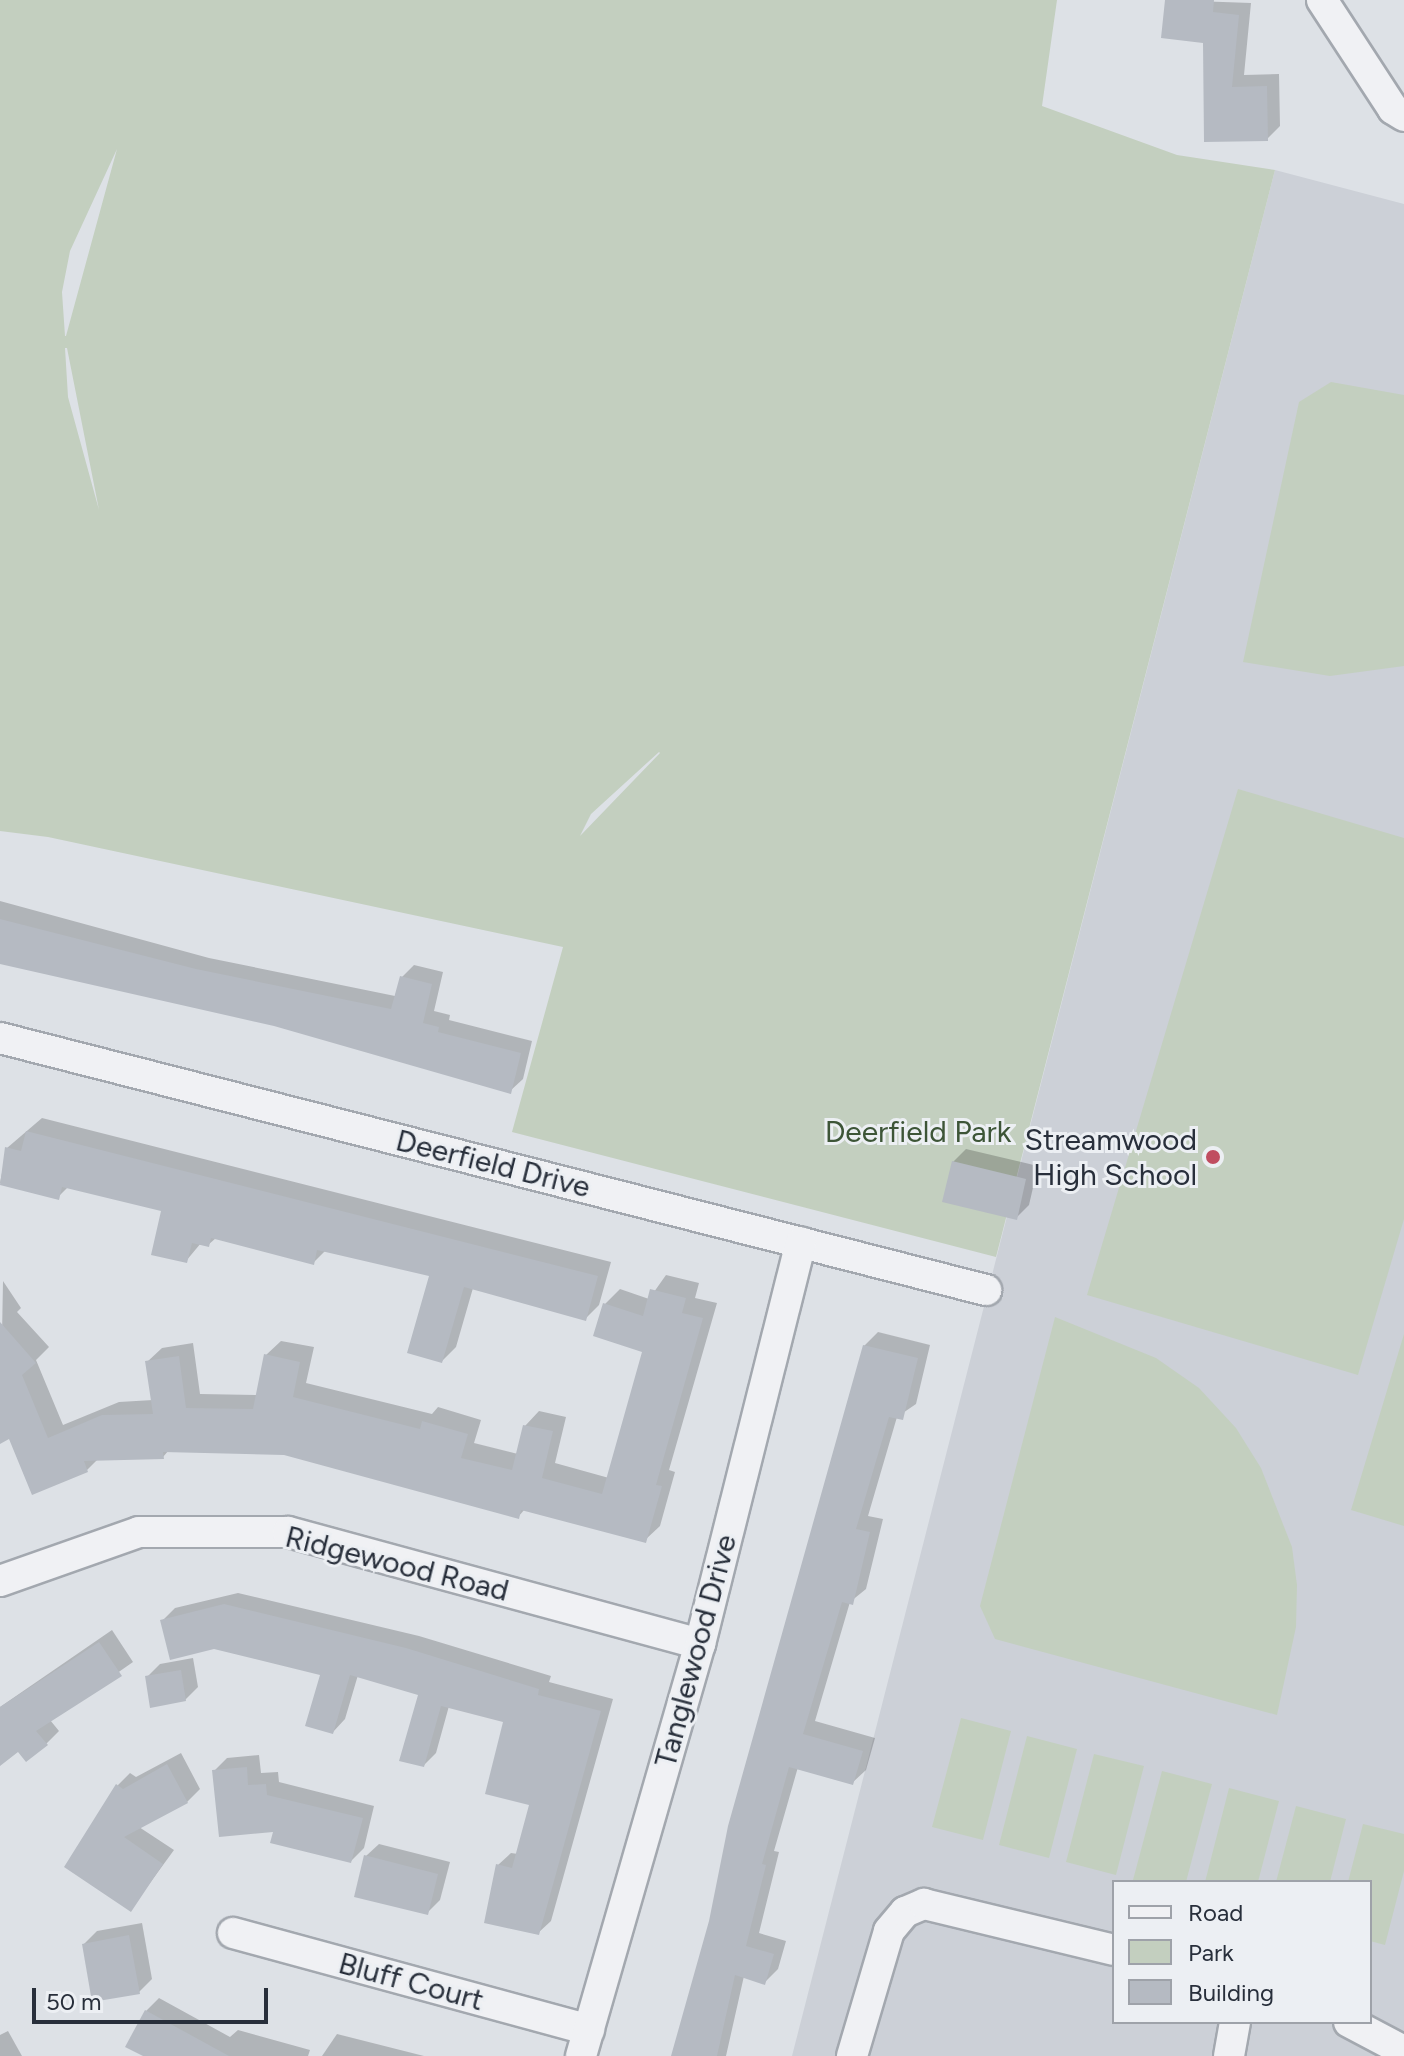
<!DOCTYPE html>
<style>
body{margin:0}
#map{position:relative;width:1404px;height:2056px;overflow:hidden;background:#dde1e6;font-family:Figtree,sans-serif}
div>[style]{position:absolute}
.built>*{inset:0;background:#ccd0d7}
.green>*{inset:0;background:#c3cfbf}
.shadow>*{inset:0;background:#0003}
.building>*{inset:0;background:#b5bac2}
.roads{filter:drop-shadow(2px 0 #a3a8af) drop-shadow(-2px 0 #a3a8af) drop-shadow(0 2px #a3a8af) drop-shadow(0 -2px #a3a8af)}
.minor>*{height:30px;margin:-15px;padding:0 15px;transform-origin:15px;border-radius:15px;background:#f0f1f4}
.dots>*{width:22px;height:22px;translate:-50% -50%;box-sizing:border-box;border:4px solid #eceff3;border-radius:50%}
span{translate:-50% -50%;white-space:nowrap;text-align:center;line-height:1.15;-webkit-text-stroke:6px #eceff3;paint-order:stroke}
.park-label{font-size:30px;color:#3d5537}
.poi-label{font-size:30px;color:#282f3b}
.right{translate:-100% -50%;text-align:right}
.street-label{font-size:30px;color:#282f3b}
.legend{position:absolute;left:1112px;top:1880px;width:260px;height:144px;box-sizing:border-box;background:#eceff3;border:2px solid #9ea2a9;margin:0;padding:10px 14px;list-style:none;font-size:24px;color:#282f3b}
.legend li{display:flex;align-items:center;gap:16px;height:40px}
.legend b{width:40px;border:2px solid #9ea2a9}
.scale{position:absolute;left:32px;top:1988px;width:236px;height:36px;box-sizing:border-box;border:4px solid #282f3b;border-top:0;padding-left:10px;font-size:24px;line-height:28px;white-space:nowrap;color:#282f3b;-webkit-text-stroke:6px #eceff3;paint-order:stroke}
</style>
<div id="map">
<div class="built">
<i style="clip-path:polygon(evenodd,1275px 170px,1404px 204px,1404px 2056px,792px 2056px,1275px 170px,1114px 1882px,1370px 1882px,1370px 2022px,1114px 2022px,1114px 1882px)"></i>
</div>
<div class="green">
<i style="clip-path:polygon(evenodd,0 0,1057px 0,1042px 106px,1177px 155px,1275px 170px,996px 1257px,512px 1132px,563px 947px,48px 837px,0 831px,0 0,117px 149px,66px 336px,65px 336px,62px 292px,70px 251px,117px 149px,0 0,65px 348px,67px 348px,99px 510px,68px 397px,65px 348px,0 0,659px 752px,660px 753px,580px 836px,591px 814px,659px 752px)"></i>
<i style="clip-path:polygon(1331px 382px,1404px 395px,1404px 666px,1330px 676px,1243px 662px,1299px 402px)"></i>
<i style="clip-path:polygon(1238px 789px,1404px 838px,1404px 1219px,1358px 1375px,1087px 1295px)"></i>
<i style="clip-path:polygon(1055px 1317px,1156px 1358px,1199px 1388px,1236px 1428px,1261px 1468px,1292px 1547px,1297px 1585px,1296px 1627px,1277px 1715px,995px 1639px,980px 1606px)"></i>
<i style="clip-path:polygon(1404px 1334px,1404px 1526px,1351px 1510px)"></i>
<i style="clip-path:polygon(961px 1718px,1011px 1731px,983px 1840px,932px 1827px)"></i>
<i style="clip-path:polygon(1027px 1736px,1077px 1749px,1049px 1858px,999px 1845px)"></i>
<i style="clip-path:polygon(1094px 1754px,1144px 1766px,1116px 1875px,1066px 1862px)"></i>
<i style="clip-path:polygon(1162px 1771px,1212px 1784px,1186px 1882px,1133px 1880px)"></i>
<i style="clip-path:polygon(1229px 1788px,1279px 1801px,1258px 1882px,1205px 1882px)"></i>
<i style="clip-path:polygon(1296px 1806px,1346px 1819px,1330px 1882px,1276px 1882px)"></i>
<i style="clip-path:polygon(1363px 1824px,1404px 1834px,1404px 1871px,1385px 1945px,1370px 1941px,1370px 1882px,1348px 1882px)"></i>
</div>
<div class="shadow">
<i style="clip-path:polygon(1167px 0,1251px 3px,1244px 75px,1279px 74px,1280px 126px,1267px 139px,1206px 140px,1205px 41px)"></i>
<i style="clip-path:polygon(0 901px,209px 958px,395px 996px,402px 977px,414px 965px,443px 972px,434px 1011px,450px 1015px,449px 1020px,532px 1041px,523px 1079px,510px 1091px,274px 1024px,0 962px)"></i>
<i style="clip-path:polygon(42px 1118px,611px 1262px,599px 1305px,585px 1319px,473px 1288px,456px 1347px,442px 1361px,432px 1275px,326px 1250px,313px 1263px,216px 1238px,208px 1245px,201px 1243px,186px 1261px,164px 1209px,69px 1186px,58px 1197px,0 1183px,7px 1148px)"></i>
<i style="clip-path:polygon(966px 1149px,1038px 1166px,1029px 1205px,1016px 1218px,953px 1162px)"></i>
<i style="clip-path:polygon(666px 1275px,699px 1283px,695px 1298px,717px 1303px,669px 1470px,675px 1472px,660px 1526px,645px 1540px,525px 1509px,518px 1517px,285px 1453px,169px 1450px,163px 1457px,99px 1458px,87px 1470px,33px 1492px,10px 1437px,0 1441px,3px 1281px,21px 1308px,17px 1312px,49px 1347px,36px 1360px,63px 1425px,119px 1402px,153px 1400px,147px 1362px,162px 1348px,193px 1343px,200px 1394px,258px 1395px,266px 1355px,281px 1341px,314px 1347px,306px 1383px,432px 1414px,438px 1407px,481px 1420px,474px 1443px,518px 1454px,525px 1426px,539px 1411px,566px 1417px,555px 1463px,609px 1478px,644px 1350px,605px 1304px,620px 1289px,649px 1299px)"></i>
<i style="clip-path:polygon(878px 1332px,930px 1345px,916px 1404px,897px 1417px,868px 1516px,883px 1519px,866px 1589px,850px 1602px,815px 1721px,875px 1738px,866px 1770px,852px 1783px,798px 1767px,774px 1851px,779px 1852px,759px 1933px,786px 1941px,778px 1969px,765px 1982px,744px 1976px,726px 2056px,674px 2056px,864px 1346px)"></i>
<i style="clip-path:polygon(238px 1593px,419px 1636px,551px 1676px,549px 1682px,613px 1699px,551px 1921px,538px 1933px,498px 1865px,511px 1853px,518px 1854px,531px 1803px,505px 1720px,449px 1706px,436px 1753px,424px 1765px,421px 1693px,358px 1675px,345px 1719px,333px 1732px,322px 1673px,163px 1620px,175px 1608px)"></i>
<i style="clip-path:polygon(112px 1630px,133px 1662px,50px 1720px,59px 1731px,46px 1744px,19px 1749px,0 1759px,0 1707px)"></i>
<i style="clip-path:polygon(193px 1658px,198px 1687px,185px 1700px,147px 1677px,160px 1664px)"></i>
<i style="clip-path:polygon(181px 1753px,200px 1789px,187px 1802px,139px 1827px,174px 1850px,131px 1909px,118px 1785px,130px 1773px,136px 1777px)"></i>
<i style="clip-path:polygon(259px 1755px,261px 1773px,278px 1772px,279px 1782px,374px 1806px,364px 1848px,351px 1861px,276px 1830px,214px 1771px,227px 1758px)"></i>
<i style="clip-path:polygon(379px 1844px,450px 1862px,440px 1900px,427px 1913px,366px 1856px)"></i>
<i style="clip-path:polygon(142px 1923px,152px 1979px,139px 1992px,84px 1944px,97px 1931px)"></i>
<i style="clip-path:polygon(159px 1998px,230px 2037px,238px 2030px,310px 2050px,308px 2056px,147px 2056px,146px 2011px)"></i>
<i style="clip-path:polygon(8px 2031px,22px 2056px,0 2056px,0 2035px)"></i>
<i style="clip-path:polygon(337px 2034px,424px 2056px,322px 2056px)"></i>
</div>
<div class="building">
<i style="clip-path:polygon(1165px 0,1214px 0,1213px 12px,1239px 15px,1232px 87px,1267px 86px,1268px 141px,1204px 142px,1203px 43px,1161px 38px)"></i>
<i style="clip-path:polygon(0 919px,196px 969px,391px 1009px,400px 976px,432px 984px,423px 1023px,439px 1027px,438px 1032px,521px 1053px,511px 1094px,274px 1026px,0 964px)"></i>
<i style="clip-path:polygon(26px 1131px,598px 1276px,586px 1321px,464px 1287px,442px 1363px,407px 1353px,429px 1276px,317px 1250px,314px 1265px,211px 1238px,209px 1247px,192px 1243px,187px 1263px,151px 1255px,161px 1211px,62px 1187px,59px 1200px,0 1185px,5px 1147px,21px 1151px)"></i>
<i style="clip-path:polygon(952px 1161px,1026px 1179px,1017px 1220px,942px 1202px)"></i>
<i style="clip-path:polygon(650px 1289px,686px 1298px,682px 1313px,703px 1318px,656px 1485px,662px 1486px,646px 1543px,521px 1510px,519px 1519px,284px 1455px,163px 1452px,164px 1459px,84px 1461px,88px 1472px,32px 1495px,9px 1439px,0 1444px,0 1322px,36px 1363px,22px 1375px,48px 1438px,102px 1415px,153px 1414px,145px 1361px,179px 1356px,186px 1408px,253px 1409px,264px 1354px,300px 1362px,293px 1397px,420px 1429px,422px 1421px,468px 1434px,461px 1458px,512px 1470px,523px 1425px,553px 1431px,542px 1478px,602px 1494px,642px 1352px,593px 1336px,603px 1303px,643px 1316px)"></i>
<i style="clip-path:polygon(863px 1345px,918px 1358px,903px 1420px,889px 1417px,856px 1529px,870px 1532px,853px 1605px,842px 1602px,803px 1734px,863px 1751px,853px 1785px,789px 1767px,762px 1864px,766px 1865px,746px 1946px,774px 1954px,765px 1985px,735px 1975px,717px 2056px,671px 2056px,709px 1921px,728px 1826px)"></i>
<i style="clip-path:polygon(224px 1604px,406px 1648px,539px 1689px,538px 1695px,601px 1711px,539px 1935px,484px 1923px,496px 1864px,512px 1868px,529px 1805px,485px 1794px,503px 1722px,441px 1706px,424px 1767px,399px 1761px,418px 1695px,350px 1675px,333px 1734px,305px 1726px,320px 1675px,214px 1649px,170px 1660px,160px 1620px)"></i>
<i style="clip-path:polygon(99px 1642px,122px 1676px,36px 1731px,48px 1745px,26px 1762px,18px 1752px,0 1766px,0 1707px)"></i>
<i style="clip-path:polygon(181px 1670px,186px 1701px,150px 1708px,145px 1676px)"></i>
<i style="clip-path:polygon(167px 1764px,188px 1803px,124px 1837px,163px 1864px,131px 1912px,64px 1867px,116px 1784px,123px 1789px)"></i>
<i style="clip-path:polygon(247px 1767px,248px 1785px,266px 1784px,267px 1795px,363px 1818px,351px 1863px,270px 1843px,273px 1832px,219px 1837px,212px 1770px)"></i>
<i style="clip-path:polygon(364px 1855px,438px 1874px,428px 1915px,354px 1897px)"></i>
<i style="clip-path:polygon(129px 1935px,140px 1994px,92px 2002px,82px 1944px)"></i>
<i style="clip-path:polygon(145px 2010px,229px 2056px,143px 2056px,125px 2047px)"></i>
</div>
<div class="roads">
<div class="minor">
<i style="left:1322px;top:0;width:130px;rotate:56.9deg"></i>
<i style="left:1393px;top:109px;width:13px;rotate:32deg"></i>
<i style="left:0;top:1038px;width:1018px;rotate:14.34deg"></i>
<i style="left:0;top:1581px;width:147px;rotate:-19.4deg"></i>
<i style="left:139px;top:1532px;width:149px"></i>
<i style="left:288px;top:1532px;width:427px;rotate:15.2deg"></i>
<i style="left:233px;top:1933px;width:369px;rotate:15.2deg"></i>
<i style="left:1349px;top:2022px;width:62px;rotate:27.8deg"></i>
<i style="left:581px;top:2056px;width:429px;rotate:-73.9deg"></i>
<i style="left:700px;top:1644px;width:414px;rotate:-75.9deg"></i>
<i style="left:852px;top:2056px;width:130px;rotate:-73.5deg"></i>
<i style="left:889px;top:1931px;width:25px;rotate:-50deg"></i>
<i style="left:905px;top:1912px;width:21px;rotate:-23deg"></i>
<i style="left:924px;top:1904px;width:195px;rotate:13.6deg"></i>
<i style="left:1229px;top:2056px;width:35px;rotate:-80deg"></i>
</div>
</div>
<div class="dots">
<i style="left:1213px;top:1157px;background:#c04d60"></i>
</div>
<div class="park-label">
<span style="left:918px;top:1132px">Deerfield Park</span>
</div>
<div class="poi-label">
<span class="right" style="left:1197px;top:1157px">Streamwood<br>High School</span>
</div>
<div class="street-label">
<span style="left:493px;top:1164px;rotate:14deg">Deerfield Drive</span>
<span style="left:397px;top:1564px;rotate:14deg">Ridgewood Road</span>
<span style="left:696px;top:1651px;rotate:-75deg">Tanglewood Drive</span>
<span style="left:411px;top:1982px;rotate:15deg">Bluff Court</span>
</div>
<ul class="legend">
<li><b style="height:10px;background:#f0f1f4"></b>Road</li>
<li><b style="height:22px;background:#c3cfbf"></b>Park</li>
<li><b style="height:22px;background:#b5bac2"></b>Building</li>
</ul>
<div class="scale">50 m</div>
</div>
